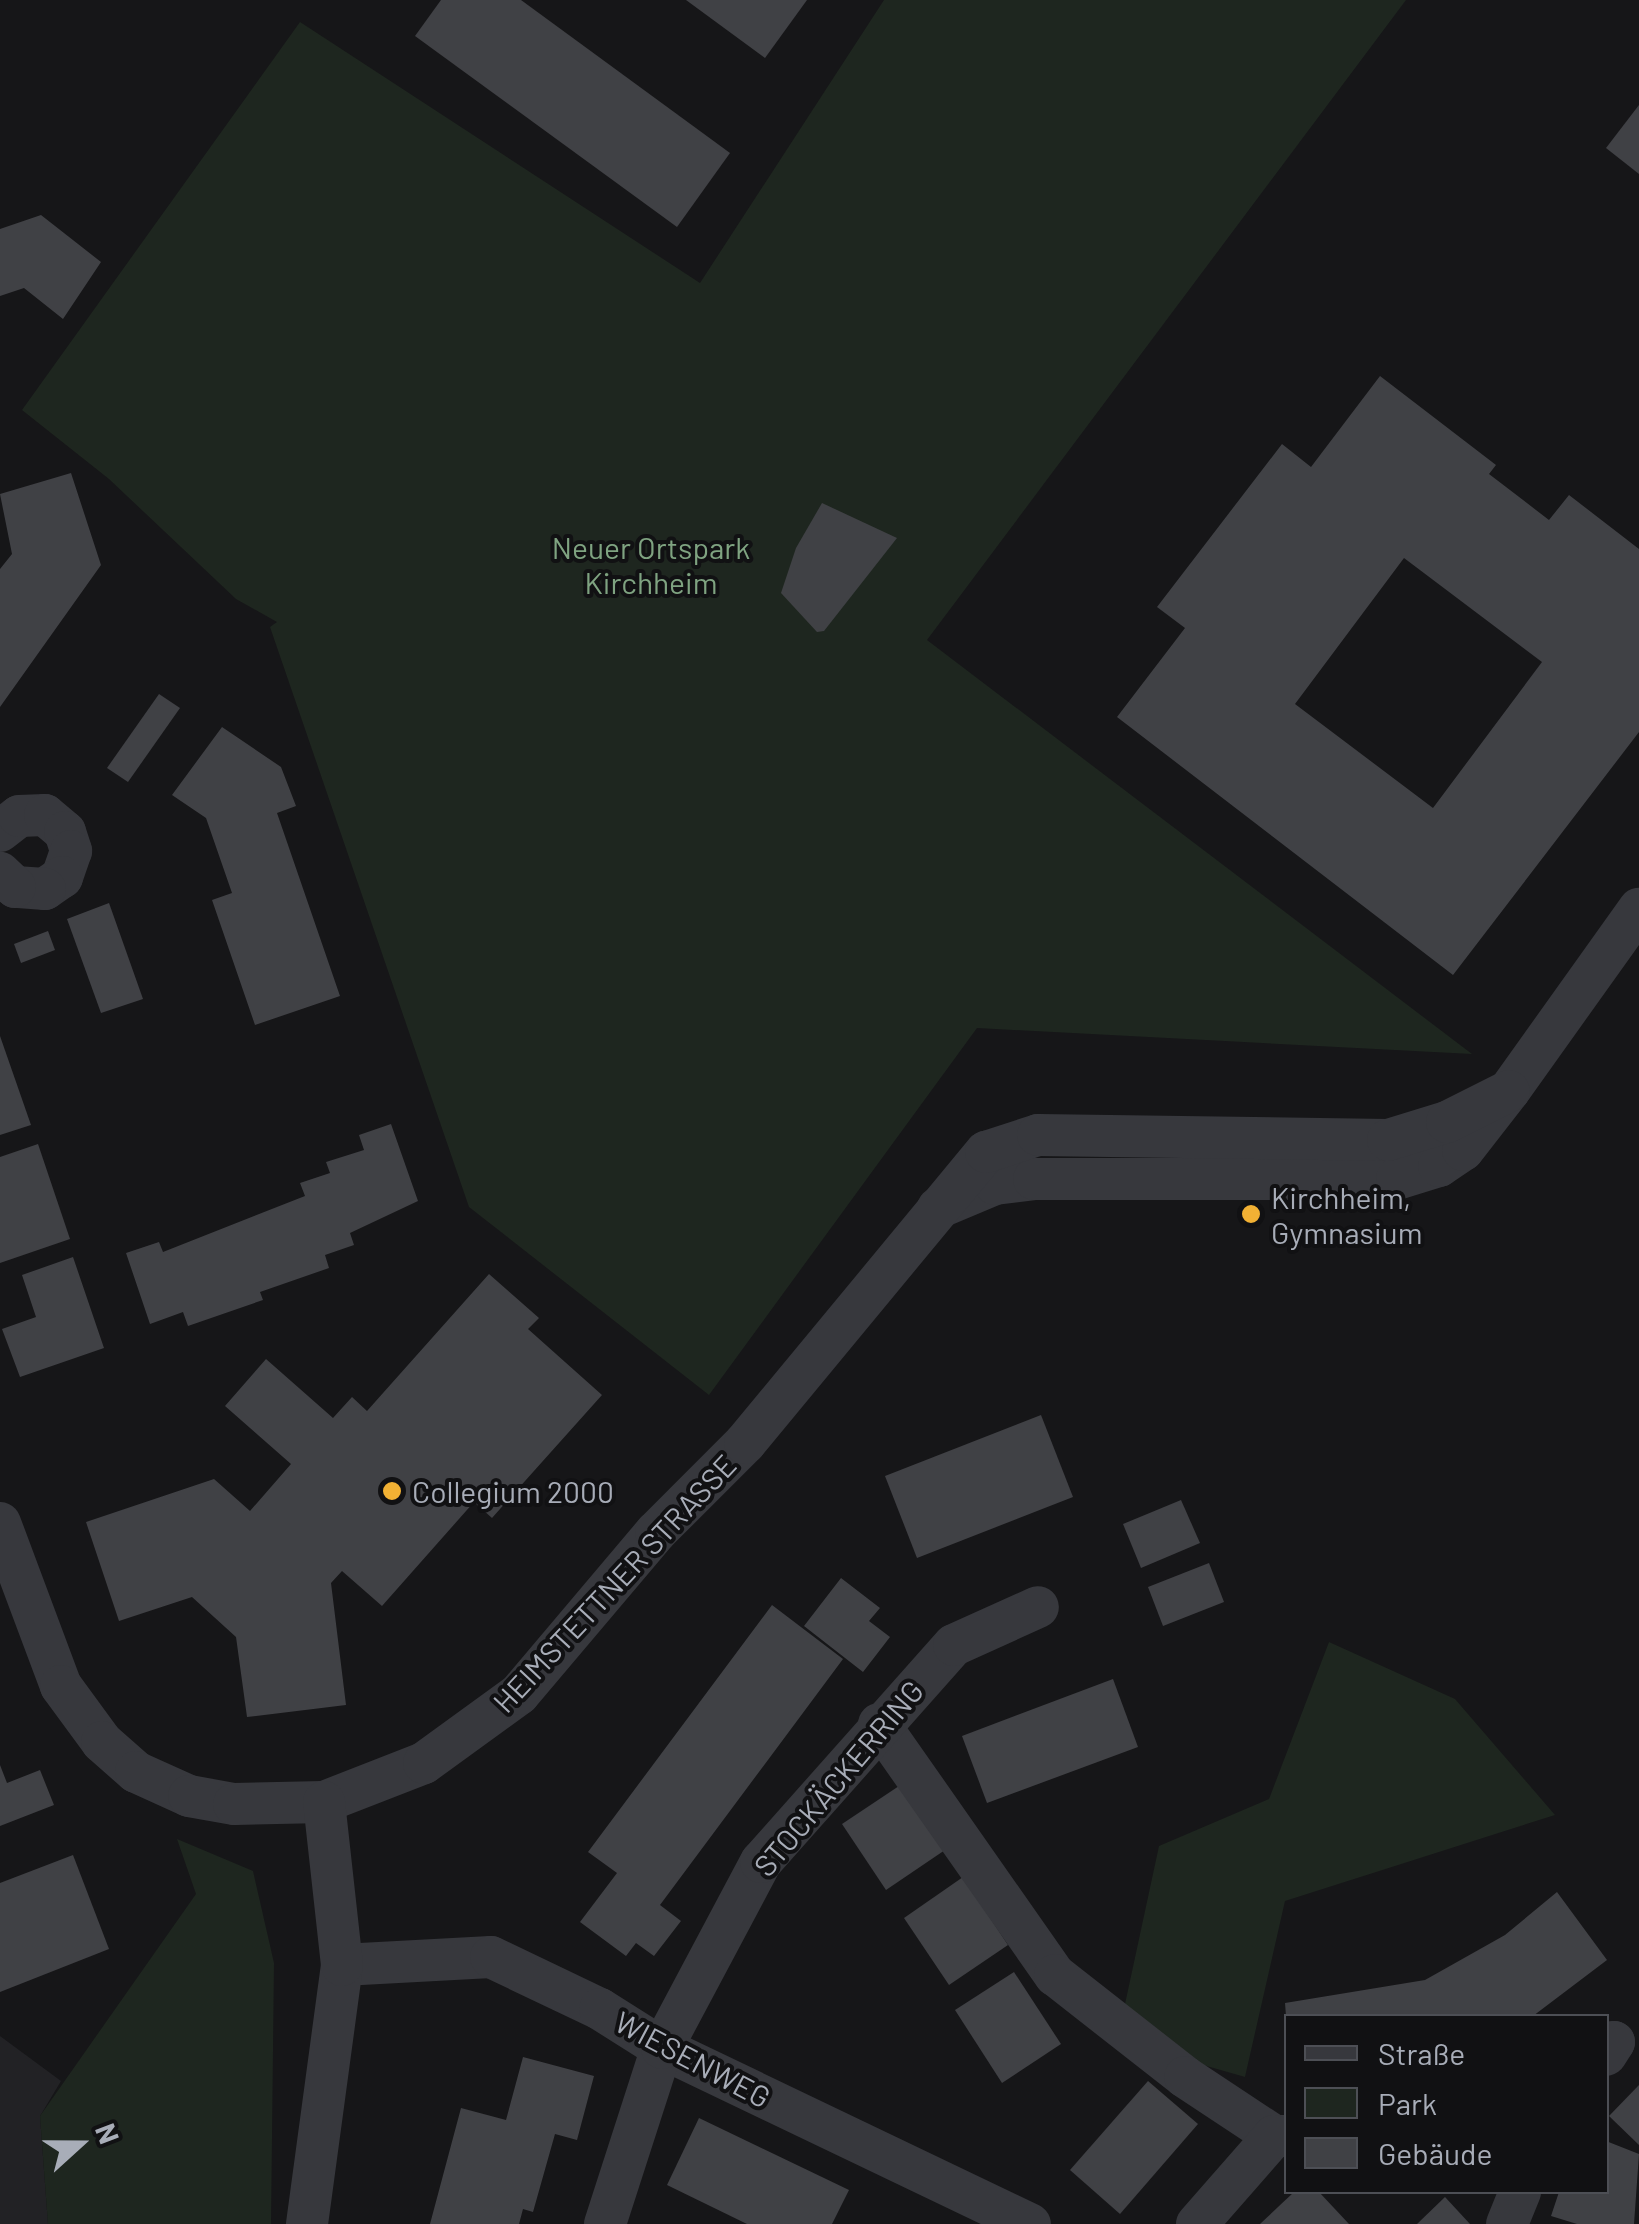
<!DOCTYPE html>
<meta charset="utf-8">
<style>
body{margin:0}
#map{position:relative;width:1639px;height:2224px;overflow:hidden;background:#161618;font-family:Barlow,sans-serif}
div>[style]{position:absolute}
.built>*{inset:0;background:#222225}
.green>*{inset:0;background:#1e261f}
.building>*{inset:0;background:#404145}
.street>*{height:42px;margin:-21px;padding:0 21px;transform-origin:21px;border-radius:21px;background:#37383d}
.dots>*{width:28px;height:28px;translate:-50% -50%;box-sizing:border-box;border:5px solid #111113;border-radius:50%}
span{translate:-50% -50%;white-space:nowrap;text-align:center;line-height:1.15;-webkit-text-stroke:8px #111113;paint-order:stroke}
.park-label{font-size:30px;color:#7fa381}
.poi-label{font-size:30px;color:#a8adb8}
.left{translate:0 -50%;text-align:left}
.street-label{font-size:30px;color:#a8adb8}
.legend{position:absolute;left:1284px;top:2014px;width:325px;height:180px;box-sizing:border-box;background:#111113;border:2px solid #4d4f55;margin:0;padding:12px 18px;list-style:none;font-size:30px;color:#a8adb8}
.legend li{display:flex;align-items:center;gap:20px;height:50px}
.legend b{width:50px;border:2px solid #4d4f55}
.north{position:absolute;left:30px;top:2094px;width:100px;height:100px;-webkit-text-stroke:8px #111113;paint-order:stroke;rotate:69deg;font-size:28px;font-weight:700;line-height:40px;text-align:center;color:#a8adb8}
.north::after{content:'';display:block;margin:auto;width:35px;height:45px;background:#a8adb8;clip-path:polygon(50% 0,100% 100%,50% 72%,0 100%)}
</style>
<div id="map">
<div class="built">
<i style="clip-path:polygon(0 2036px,61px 2081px,40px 2116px,48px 2224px,0 2224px)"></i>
</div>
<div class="green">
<i style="clip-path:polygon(884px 0,1406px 0,927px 640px,1472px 1054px,977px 1028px,709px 1395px,469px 1207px,270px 627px,277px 622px,236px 599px,109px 479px,22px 410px,300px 22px,700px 283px)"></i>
<i style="clip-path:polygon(1329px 1642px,1455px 1699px,1555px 1815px,1285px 1901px,1245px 2077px,1189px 2061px,1122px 2018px,1159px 1846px,1269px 1799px)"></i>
<i style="clip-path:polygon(177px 1839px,253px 1871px,274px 1963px,271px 2224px,48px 2224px,40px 2116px,196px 1894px)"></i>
</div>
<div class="building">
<i style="clip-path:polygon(441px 0,521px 0,730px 153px,677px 227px,415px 36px)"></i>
<i style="clip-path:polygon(686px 0,807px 0,765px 58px)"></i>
<i style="clip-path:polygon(1639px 105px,1639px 174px,1606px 148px)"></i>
<i style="clip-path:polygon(41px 215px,101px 262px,63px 319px,24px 288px,0 296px,0 229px)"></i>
<i style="clip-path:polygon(evenodd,1380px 376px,1496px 465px,1489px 474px,1549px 520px,1569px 495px,1639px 549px,1639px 732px,1453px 975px,1117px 717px,1185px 628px,1157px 607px,1282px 444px,1311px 467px,1380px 376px,1404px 558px,1542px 662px,1433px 808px,1295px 704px,1404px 558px)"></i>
<i style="clip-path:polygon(71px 473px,101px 565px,0 707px,0 569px,12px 554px,0 494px)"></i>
<i style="clip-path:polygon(822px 503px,897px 538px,824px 631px,817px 632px,781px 593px,796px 548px)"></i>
<i style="clip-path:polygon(159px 694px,180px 708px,128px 782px,107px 768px)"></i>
<i style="clip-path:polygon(222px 727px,281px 767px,296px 806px,277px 813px,340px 996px,255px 1025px,212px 900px,232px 893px,206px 818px,172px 795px)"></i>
<i style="clip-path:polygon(109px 903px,143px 999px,101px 1013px,67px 919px)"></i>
<i style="clip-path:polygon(48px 931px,55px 950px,21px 963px,14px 944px)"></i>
<i style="clip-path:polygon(0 1036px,31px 1125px,0 1135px)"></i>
<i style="clip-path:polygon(391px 1124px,418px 1201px,350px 1233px,354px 1245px,325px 1255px,329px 1268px,260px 1292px,263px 1300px,188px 1326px,183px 1312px,150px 1324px,126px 1253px,159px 1242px,163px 1252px,305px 1196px,300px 1183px,330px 1173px,326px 1162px,364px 1150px,359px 1135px)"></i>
<i style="clip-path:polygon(38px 1144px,70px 1239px,0 1263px,0 1157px)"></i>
<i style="clip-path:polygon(73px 1257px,104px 1348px,20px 1377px,2px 1329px,36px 1317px,22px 1275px)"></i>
<i style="clip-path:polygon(489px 1274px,539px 1318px,528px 1329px,602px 1395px,492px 1518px,474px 1502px,382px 1606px,342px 1571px,331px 1583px,346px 1705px,247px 1717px,236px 1637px,192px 1597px,119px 1621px,86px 1522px,214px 1479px,250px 1511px,291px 1464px,225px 1406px,266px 1359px,333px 1418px,352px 1397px,367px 1411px)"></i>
<i style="clip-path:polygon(1041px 1415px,1073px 1497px,917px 1558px,885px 1476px)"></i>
<i style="clip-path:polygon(1181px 1500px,1200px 1543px,1141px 1568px,1123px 1524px)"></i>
<i style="clip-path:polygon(1209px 1563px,1224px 1602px,1163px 1626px,1148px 1587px)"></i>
<i style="clip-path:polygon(841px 1578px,880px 1608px,869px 1621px,890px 1637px,863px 1672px,804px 1626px)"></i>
<i style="clip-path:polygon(772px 1605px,843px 1659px,660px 1905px,681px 1921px,654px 1956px,636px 1943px,626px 1956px,580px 1922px,617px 1873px,588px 1852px)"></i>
<i style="clip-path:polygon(1113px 1679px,1138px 1747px,987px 1803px,962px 1736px)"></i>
<i style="clip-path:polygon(0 1765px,7px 1783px,40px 1770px,54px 1805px,0 1826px)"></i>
<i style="clip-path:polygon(902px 1784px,945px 1850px,886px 1890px,842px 1824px)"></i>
<i style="clip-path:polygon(73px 1855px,109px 1949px,0 1992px,0 1883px)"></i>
<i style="clip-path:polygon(963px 1877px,1008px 1945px,949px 1985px,904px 1918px)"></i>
<i style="clip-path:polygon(1557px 1892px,1607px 1960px,1533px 2016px,1286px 2016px,1285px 2003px,1425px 1980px,1505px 1935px)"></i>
<i style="clip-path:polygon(1014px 1972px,1061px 2044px,1002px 2083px,955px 2010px)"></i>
<i style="clip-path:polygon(523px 2057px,594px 2076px,577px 2140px,555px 2134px,533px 2212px,523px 2209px,519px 2224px,430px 2224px,461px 2108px,506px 2120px)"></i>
<i style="clip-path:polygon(1148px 2081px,1198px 2124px,1120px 2214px,1070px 2170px)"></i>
<i style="clip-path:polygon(1639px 2085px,1639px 2145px,1609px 2116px)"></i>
<i style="clip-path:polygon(699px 2118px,849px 2190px,832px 2224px,747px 2224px,667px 2185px)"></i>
<i style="clip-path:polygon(1606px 2141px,1639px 2154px,1634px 2224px,1577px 2224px,1551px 2216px,1559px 2192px,1606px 2192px)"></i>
<i style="clip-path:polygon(1294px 2192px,1319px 2192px,1349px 2224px,1260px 2224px)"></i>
<i style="clip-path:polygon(1445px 2197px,1470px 2224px,1417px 2224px)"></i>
</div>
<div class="street">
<i style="left:0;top:831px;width:24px;rotate:-38deg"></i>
<i style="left:19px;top:816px;width:26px;rotate:-2deg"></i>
<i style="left:45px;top:815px;width:26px;rotate:40deg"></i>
<i style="left:65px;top:832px;width:20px;rotate:72deg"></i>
<i style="left:71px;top:851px;width:28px;rotate:109deg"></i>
<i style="left:62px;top:877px;width:21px;rotate:145deg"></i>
<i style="left:45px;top:889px;width:30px;rotate:-176deg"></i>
<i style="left:15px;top:887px;width:21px;rotate:-137deg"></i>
<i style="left:938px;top:1208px;width:62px;rotate:-22.8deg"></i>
<i style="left:995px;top:1184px;width:39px;rotate:-7deg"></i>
<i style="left:1034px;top:1179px;width:363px"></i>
<i style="left:1397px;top:1179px;width:44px;rotate:-17.2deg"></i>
<i style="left:1439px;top:1166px;width:29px;rotate:-34deg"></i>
<i style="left:1463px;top:1150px;width:75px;rotate:-52.1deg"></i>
<i style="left:1509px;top:1091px;width:224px;rotate:-54.5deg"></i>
<i style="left:0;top:1523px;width:174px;rotate:69.5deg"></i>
<i style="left:61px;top:1686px;width:69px;rotate:53.8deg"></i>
<i style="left:102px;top:1742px;width:45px;rotate:41.4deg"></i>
<i style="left:136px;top:1772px;width:58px;rotate:24.4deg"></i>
<i style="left:189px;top:1796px;width:46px;rotate:10.1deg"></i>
<i style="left:234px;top:1804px;width:90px;rotate:-1.3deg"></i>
<i style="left:324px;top:1802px;width:107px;rotate:-21.3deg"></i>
<i style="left:424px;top:1763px;width:117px;rotate:-36deg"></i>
<i style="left:519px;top:1694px;width:212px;rotate:-49.8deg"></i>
<i style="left:656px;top:1532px;width:126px;rotate:-45deg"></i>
<i style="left:745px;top:1443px;width:378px;rotate:-50.4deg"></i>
<i style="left:986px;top:1152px;width:55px;rotate:-18.1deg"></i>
<i style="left:1038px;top:1135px;width:350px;rotate:0.8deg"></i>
<i style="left:1388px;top:1140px;width:62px;rotate:-17deg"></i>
<i style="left:1447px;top:1122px;width:69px;rotate:-26.6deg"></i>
<i style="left:879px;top:1724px;width:307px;rotate:55deg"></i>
<i style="left:1055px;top:1975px;width:165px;rotate:38.1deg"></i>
<i style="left:1185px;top:2077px;width:107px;rotate:33.5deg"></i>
<i style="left:1274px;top:2136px;width:12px"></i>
<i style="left:342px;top:1965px;width:149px;rotate:-3.1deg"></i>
<i style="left:491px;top:1957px;width:121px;rotate:25.5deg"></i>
<i style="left:600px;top:2009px;width:73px;rotate:32.2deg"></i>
<i style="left:662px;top:2048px;width:408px;rotate:25.6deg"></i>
<i style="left:1606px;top:2046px;width:9px;rotate:-27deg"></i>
<i style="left:1614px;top:2042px;width:15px;rotate:122deg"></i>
<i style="left:307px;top:2224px;width:261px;rotate:-82.3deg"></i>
<i style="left:342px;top:1965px;width:164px;rotate:-96.3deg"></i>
<i style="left:605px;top:2224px;width:185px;rotate:-72.1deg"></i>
<i style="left:662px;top:2048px;width:211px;rotate:-62deg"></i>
<i style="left:761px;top:1862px;width:290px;rotate:-48.4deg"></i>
<i style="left:954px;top:1645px;width:92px;rotate:-24.3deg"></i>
<i style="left:1197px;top:2224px;width:117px;rotate:-48.8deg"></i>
<i style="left:1507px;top:2224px;width:35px;rotate:-68deg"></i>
</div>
<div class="dots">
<i style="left:1251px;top:1214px;background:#f2b134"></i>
<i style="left:392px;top:1491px;background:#f2b134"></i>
</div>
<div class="park-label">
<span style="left:651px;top:564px">Neuer Ortspark<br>Kirchheim</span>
</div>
<div class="poi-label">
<span class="left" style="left:1271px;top:1214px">Kirchheim,<br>Gymnasium</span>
<span class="left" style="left:412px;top:1491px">Collegium 2000</span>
</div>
<div class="street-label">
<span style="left:614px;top:1583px;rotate:-47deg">HEIMSTETTNER STRASSE</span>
<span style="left:838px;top:1778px;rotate:-50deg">STOCKÄCKERRING</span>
<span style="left:693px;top:2059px;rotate:28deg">WIESENWEG</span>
</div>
<ul class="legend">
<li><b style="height:12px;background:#37383d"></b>Straße</li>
<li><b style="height:28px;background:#1e261f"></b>Park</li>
<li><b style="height:28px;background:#404145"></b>Gebäude</li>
</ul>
<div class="north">N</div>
</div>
